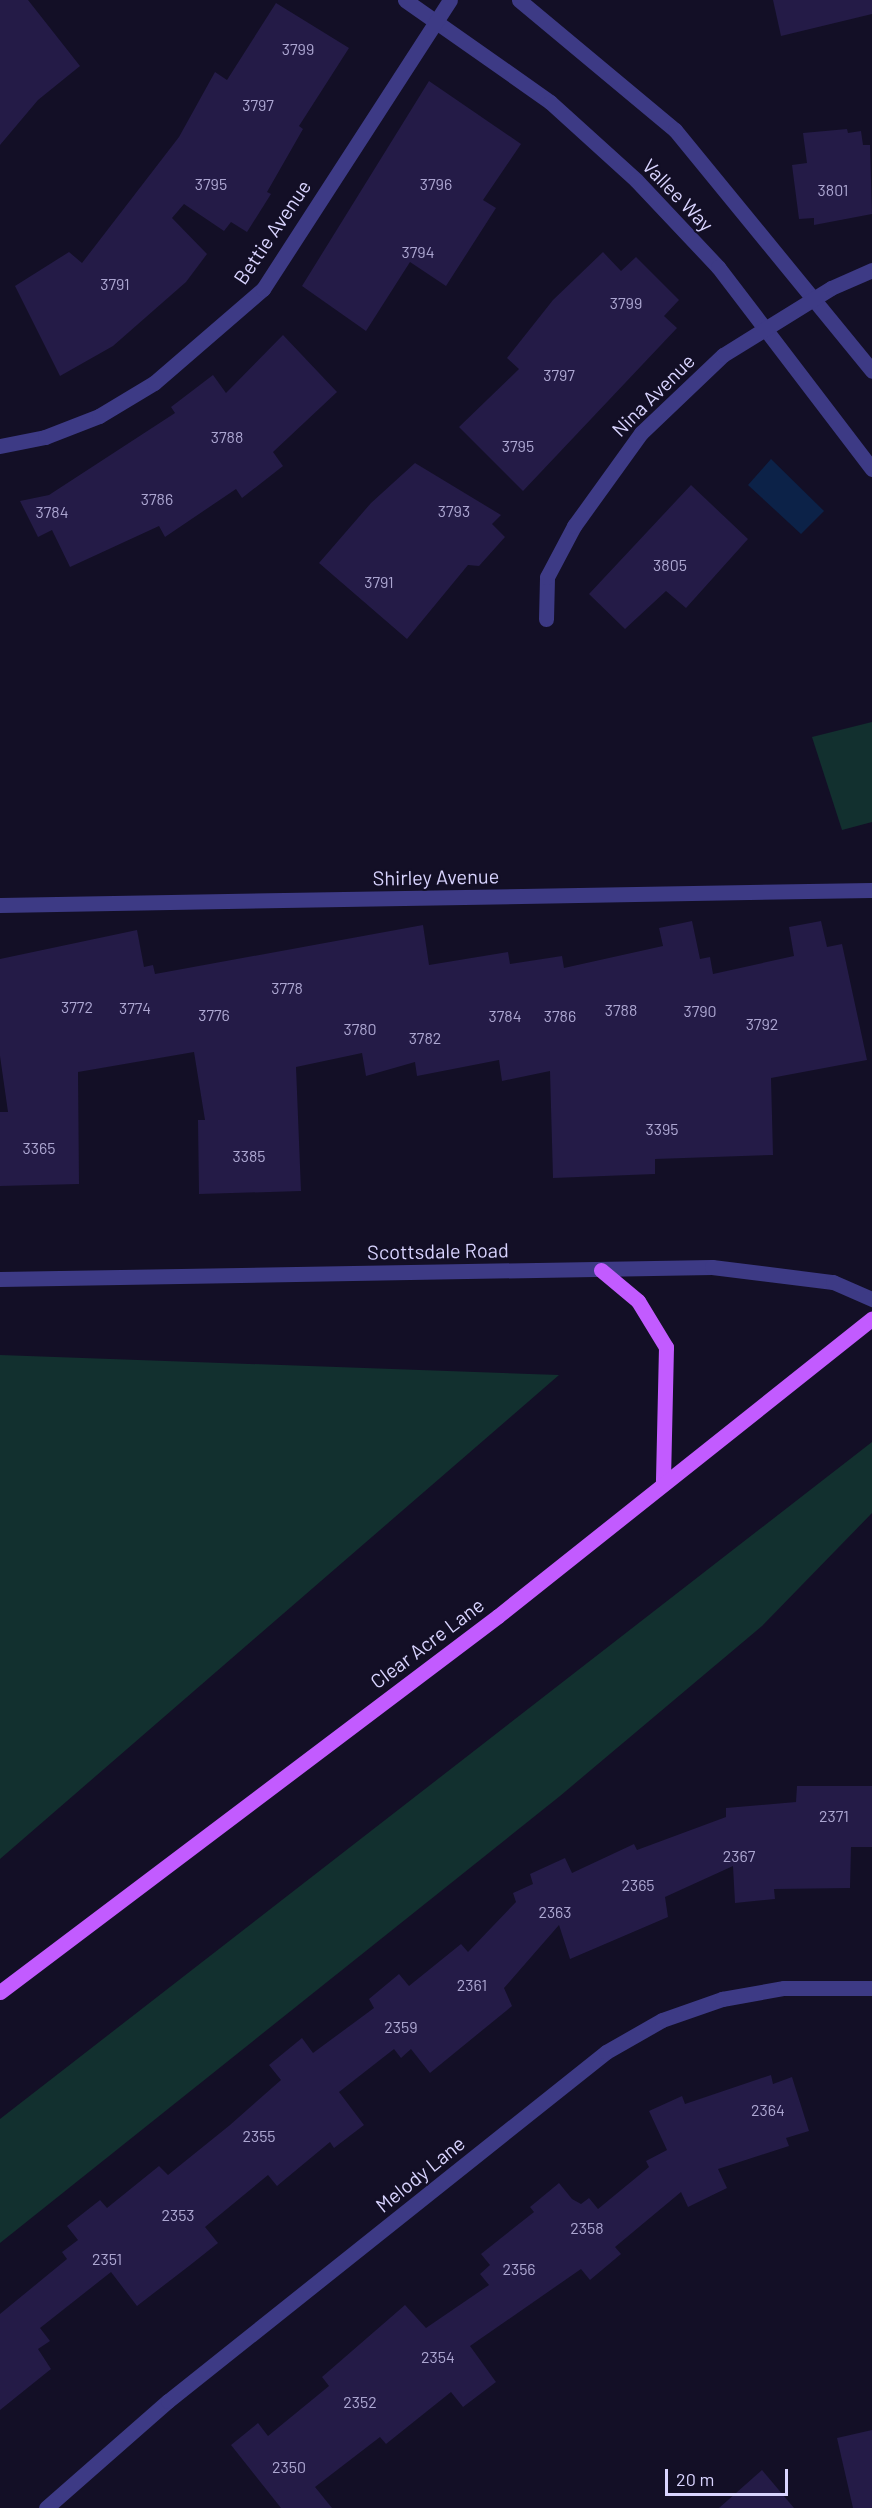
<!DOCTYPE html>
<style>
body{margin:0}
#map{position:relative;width:872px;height:2508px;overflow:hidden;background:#130f26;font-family:Barlow,sans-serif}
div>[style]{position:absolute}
.green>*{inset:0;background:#12302f}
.water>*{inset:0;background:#0c2248}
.building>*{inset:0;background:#241b47}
.minor>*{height:15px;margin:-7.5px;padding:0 7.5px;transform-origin:7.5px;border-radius:7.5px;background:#3d3a85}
.primary>*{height:15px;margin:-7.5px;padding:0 7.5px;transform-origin:7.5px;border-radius:7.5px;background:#c25bff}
span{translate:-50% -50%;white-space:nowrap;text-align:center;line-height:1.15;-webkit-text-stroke:4.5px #130f26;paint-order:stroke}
.number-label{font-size:16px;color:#aca6d1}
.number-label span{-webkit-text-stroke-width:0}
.street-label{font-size:20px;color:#d9d4ff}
.scale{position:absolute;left:665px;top:2469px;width:123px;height:27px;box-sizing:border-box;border:3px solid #d9d4ff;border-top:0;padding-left:8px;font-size:18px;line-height:21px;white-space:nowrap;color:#d9d4ff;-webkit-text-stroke:4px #130f26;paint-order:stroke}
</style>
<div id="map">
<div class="green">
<i style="clip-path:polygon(872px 722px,872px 822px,842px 830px,812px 737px)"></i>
<i style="clip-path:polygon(0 1355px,559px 1375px,0 1859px)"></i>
<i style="clip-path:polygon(872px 1442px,872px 1513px,762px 1626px,560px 1796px,0 2243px,0 2119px)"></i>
</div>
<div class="water">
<i style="clip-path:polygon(771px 459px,824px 511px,801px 534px,748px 485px)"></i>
</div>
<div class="building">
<i style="clip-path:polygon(0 0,28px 0,80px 66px,38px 100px,0 145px)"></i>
<i style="clip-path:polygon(773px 0,872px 0,872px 14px,781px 36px)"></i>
<i style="clip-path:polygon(276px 3px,349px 48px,299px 126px,303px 129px,267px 192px,271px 194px,247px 232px,231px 222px,224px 231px,184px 204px,172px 218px,207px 254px,186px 282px,113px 346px,60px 376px,15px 286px,69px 252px,82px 263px,179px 137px,215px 72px,227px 80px)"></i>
<i style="clip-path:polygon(429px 81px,521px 144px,483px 200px,496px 208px,446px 286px,410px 262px,366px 331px,302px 286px)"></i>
<i style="clip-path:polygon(847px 129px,848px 133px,861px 131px,863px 145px,870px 145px,872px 214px,814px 225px,814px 218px,799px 219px,792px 165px,807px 163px,803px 133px)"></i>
<i style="clip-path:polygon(603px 252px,621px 271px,636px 257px,679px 300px,664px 316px,677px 328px,523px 491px,459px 427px,519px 369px,507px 358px,553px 300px)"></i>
<i style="clip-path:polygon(283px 335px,337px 392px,273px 452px,283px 466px,242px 498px,236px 489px,165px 537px,159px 526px,70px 567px,52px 530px,38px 537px,20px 501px,49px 495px,175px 413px,171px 407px,213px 375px,226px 393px)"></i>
<i style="clip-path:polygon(415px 463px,501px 515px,492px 524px,505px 537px,479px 566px,468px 565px,407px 639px,319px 563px,371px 503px)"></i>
<i style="clip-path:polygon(691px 485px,748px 539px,686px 608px,666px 591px,625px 629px,589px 594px)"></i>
<i style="clip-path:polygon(692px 921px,700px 959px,710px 957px,713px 974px,794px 956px,789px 927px,821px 921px,827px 947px,842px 944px,867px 1060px,771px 1078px,773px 1155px,655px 1159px,655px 1174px,553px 1178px,550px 1071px,502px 1081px,499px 1060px,417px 1076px,415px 1062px,366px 1076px,362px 1053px,296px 1067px,301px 1191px,199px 1194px,198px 1120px,205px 1120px,194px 1052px,78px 1072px,79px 1184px,0 1186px,0 1112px,8px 1112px,0 1056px,0 959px,137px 930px,144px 967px,153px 965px,155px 974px,423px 925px,429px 965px,508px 952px,510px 964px,562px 956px,564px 968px,663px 946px,659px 928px)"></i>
<i style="clip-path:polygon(797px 1786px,872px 1786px,872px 1847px,851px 1847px,850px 1888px,774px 1889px,775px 1899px,735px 1903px,733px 1866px,665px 1897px,668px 1917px,570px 1959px,559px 1925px,504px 1988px,512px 2006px,430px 2073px,411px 2049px,401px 2058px,394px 2049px,339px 2092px,364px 2125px,334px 2148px,330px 2142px,277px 2186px,268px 2175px,205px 2227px,218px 2243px,189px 2266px,137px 2306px,111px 2272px,40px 2328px,50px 2341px,38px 2349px,51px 2369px,0 2410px,0 2314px,67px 2259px,62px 2252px,78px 2240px,67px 2226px,100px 2200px,107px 2208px,159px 2166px,168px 2175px,230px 2125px,281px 2080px,269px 2065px,302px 2038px,313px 2053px,374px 2008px,369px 1999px,399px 1974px,409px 1986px,461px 1944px,468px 1952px,516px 1902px,513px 1893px,533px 1884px,530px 1874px,565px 1858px,572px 1873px,634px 1844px,637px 1850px,726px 1817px,726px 1808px,796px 1802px)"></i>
<i style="clip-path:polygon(771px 2075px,773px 2084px,792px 2077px,809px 2131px,786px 2138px,789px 2146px,718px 2169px,727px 2188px,688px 2207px,681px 2192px,615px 2247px,621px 2254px,590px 2280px,581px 2269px,470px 2346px,496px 2382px,463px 2407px,451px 2392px,386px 2444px,380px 2437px,315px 2487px,332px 2508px,281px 2508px,231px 2445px,258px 2423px,268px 2436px,329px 2386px,322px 2377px,405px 2305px,426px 2328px,489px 2285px,480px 2274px,490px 2265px,481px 2254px,534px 2212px,530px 2207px,559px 2183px,572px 2199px,581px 2204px,589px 2198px,598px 2209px,649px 2167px,646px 2161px,667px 2150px,649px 2111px,682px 2096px,685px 2104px)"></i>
<i style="clip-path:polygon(872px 2430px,872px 2508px,853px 2508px,837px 2438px)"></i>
<i style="clip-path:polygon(762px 2470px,794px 2508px,719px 2508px)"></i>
</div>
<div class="minor">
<i style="left:405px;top:0;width:177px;rotate:35.1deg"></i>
<i style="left:550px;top:102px;width:116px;rotate:42.2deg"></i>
<i style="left:636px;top:180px;width:120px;rotate:46.7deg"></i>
<i style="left:718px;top:267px;width:254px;rotate:52.7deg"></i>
<i style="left:519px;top:0;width:203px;rotate:39.8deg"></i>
<i style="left:675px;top:130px;width:311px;rotate:50.7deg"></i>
<i style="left:0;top:446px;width:46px;rotate:-11.3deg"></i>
<i style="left:45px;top:437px;width:58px;rotate:-21.3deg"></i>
<i style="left:99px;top:416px;width:64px;rotate:-31deg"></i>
<i style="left:154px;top:383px;width:144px;rotate:-40.8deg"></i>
<i style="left:263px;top:289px;width:344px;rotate:-57.1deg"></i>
<i style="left:546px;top:619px;width:42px;rotate:-88.6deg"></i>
<i style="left:547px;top:577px;width:58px;rotate:-62.1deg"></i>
<i style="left:574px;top:526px;width:115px;rotate:-54.2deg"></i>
<i style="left:641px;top:433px;width:113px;rotate:-43.6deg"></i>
<i style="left:723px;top:355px;width:127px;rotate:-31.8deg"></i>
<i style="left:831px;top:288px;width:45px;rotate:-23.7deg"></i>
<i style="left:0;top:905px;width:872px;rotate:-0.99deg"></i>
<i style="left:0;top:1279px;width:712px;rotate:-0.97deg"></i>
<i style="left:712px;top:1267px;width:122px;rotate:7.1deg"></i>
<i style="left:833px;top:1282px;width:43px;rotate:23.6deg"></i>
<i style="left:46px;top:2508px;width:162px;rotate:-41.3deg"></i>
<i style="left:168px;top:2401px;width:560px;rotate:-38.55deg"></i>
<i style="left:606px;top:2052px;width:64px;rotate:-29.7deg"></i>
<i style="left:662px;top:2020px;width:64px;rotate:-19.3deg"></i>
<i style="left:722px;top:1999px;width:63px;rotate:-10.1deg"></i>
<i style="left:784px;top:1988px;width:88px"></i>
</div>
<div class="primary">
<i style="left:601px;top:1270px;width:48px;rotate:40deg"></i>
<i style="left:638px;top:1301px;width:54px;rotate:58.7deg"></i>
<i style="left:666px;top:1347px;width:137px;rotate:91.3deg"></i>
<i style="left:0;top:1992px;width:624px;rotate:-37.05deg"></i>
<i style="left:498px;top:1616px;width:478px;rotate:-38.5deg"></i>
</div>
<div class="number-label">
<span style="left:298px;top:49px">3799</span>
<span style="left:258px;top:105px">3797</span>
<span style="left:211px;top:184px">3795</span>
<span style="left:436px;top:184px">3796</span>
<span style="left:833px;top:190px">3801</span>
<span style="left:418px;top:252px">3794</span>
<span style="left:115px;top:284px">3791</span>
<span style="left:626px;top:303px">3799</span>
<span style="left:559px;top:375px">3797</span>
<span style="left:227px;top:437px">3788</span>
<span style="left:518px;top:446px">3795</span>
<span style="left:157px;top:499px">3786</span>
<span style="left:454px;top:511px">3793</span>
<span style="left:52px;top:512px">3784</span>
<span style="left:670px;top:565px">3805</span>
<span style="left:379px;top:582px">3791</span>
<span style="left:287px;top:988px">3778</span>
<span style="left:77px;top:1007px">3772</span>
<span style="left:135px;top:1008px">3774</span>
<span style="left:621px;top:1010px">3788</span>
<span style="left:700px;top:1011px">3790</span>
<span style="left:214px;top:1015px">3776</span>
<span style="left:505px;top:1016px">3784</span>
<span style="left:560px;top:1016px">3786</span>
<span style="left:762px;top:1024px">3792</span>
<span style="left:360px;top:1029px">3780</span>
<span style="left:425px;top:1038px">3782</span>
<span style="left:662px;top:1129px">3395</span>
<span style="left:39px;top:1148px">3365</span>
<span style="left:249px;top:1156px">3385</span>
<span style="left:834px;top:1816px">2371</span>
<span style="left:739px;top:1856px">2367</span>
<span style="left:638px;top:1885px">2365</span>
<span style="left:555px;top:1912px">2363</span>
<span style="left:472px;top:1985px">2361</span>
<span style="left:401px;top:2027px">2359</span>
<span style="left:768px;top:2110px">2364</span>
<span style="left:259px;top:2136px">2355</span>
<span style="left:178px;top:2215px">2353</span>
<span style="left:587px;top:2228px">2358</span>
<span style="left:107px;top:2259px">2351</span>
<span style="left:519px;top:2269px">2356</span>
<span style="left:438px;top:2357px">2354</span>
<span style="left:360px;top:2402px">2352</span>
<span style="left:289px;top:2467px">2350</span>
</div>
<div class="street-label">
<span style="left:678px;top:195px;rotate:46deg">Vallee Way</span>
<span style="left:272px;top:232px;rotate:-56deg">Bettie Avenue</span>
<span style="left:653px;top:395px;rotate:-45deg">Nina Avenue</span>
<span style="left:436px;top:877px;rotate:-1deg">Shirley Avenue</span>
<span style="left:438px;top:1251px;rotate:-1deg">Scottsdale Road</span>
<span style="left:427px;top:1643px;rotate:-37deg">Clear Acre Lane</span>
<span style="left:420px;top:2174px;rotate:-39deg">Melody Lane</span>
</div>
<div class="scale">20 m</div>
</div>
